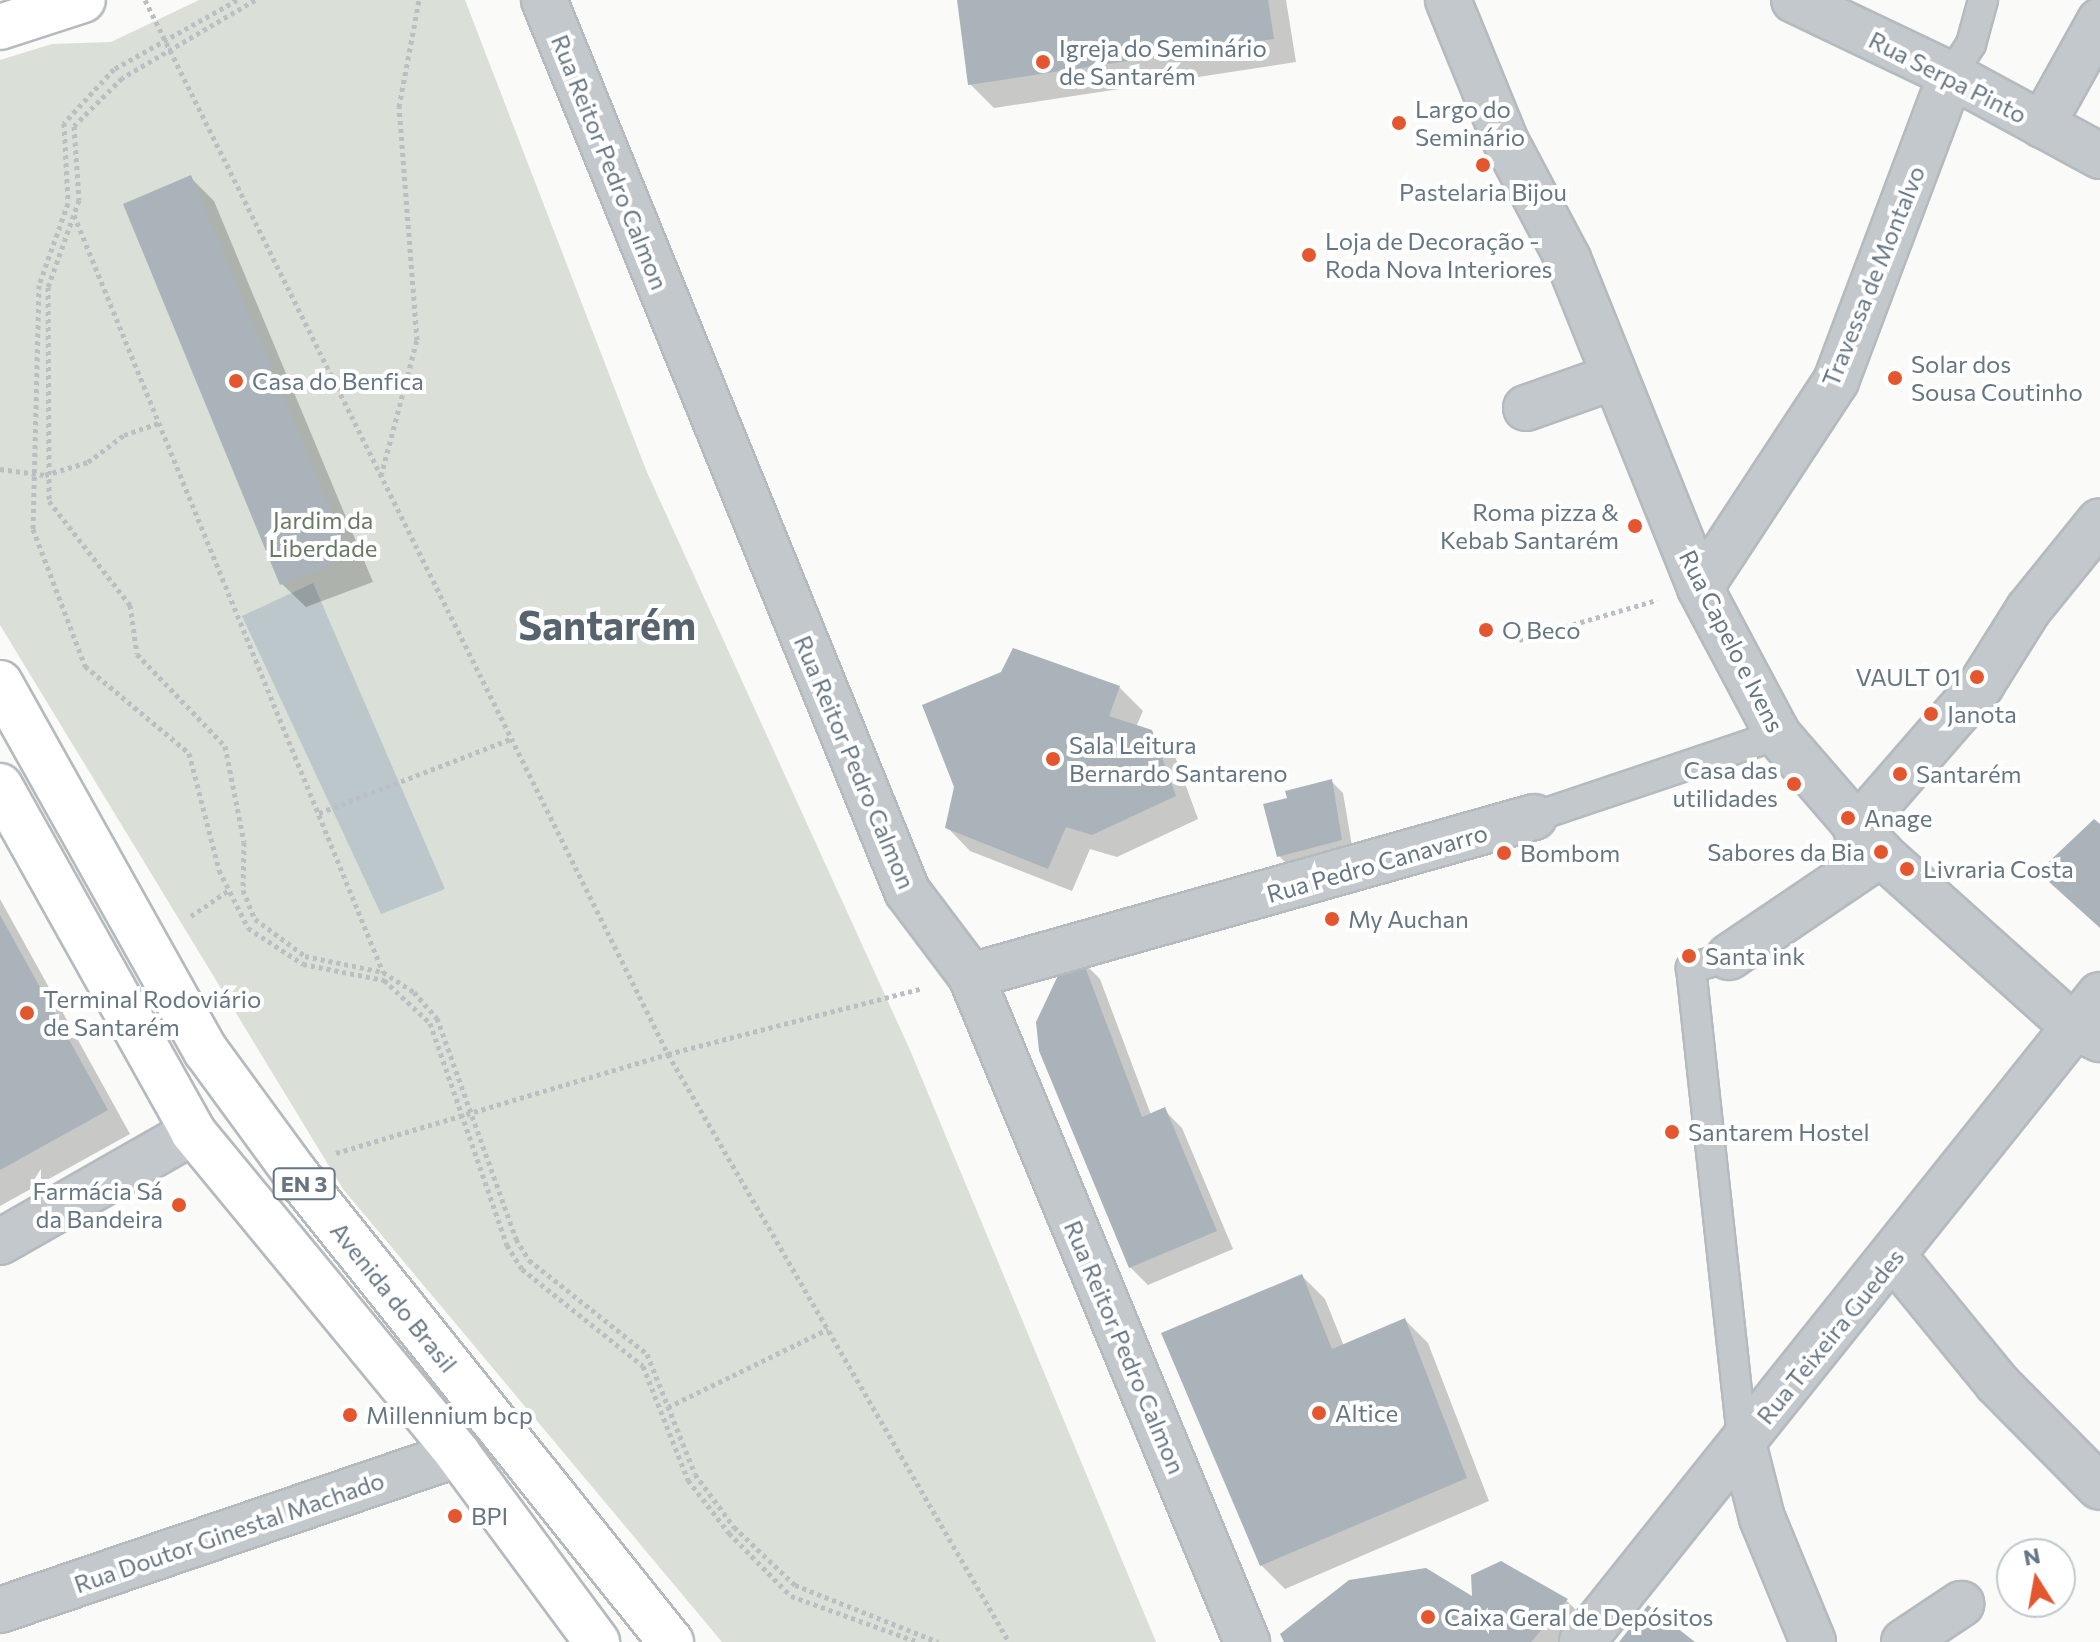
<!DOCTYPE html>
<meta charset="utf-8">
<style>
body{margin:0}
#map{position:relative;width:2100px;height:1642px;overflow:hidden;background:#fafaf8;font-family:Commissioner,sans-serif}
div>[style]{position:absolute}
.green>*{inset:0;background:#dadfd7}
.water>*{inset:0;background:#bbc7cb}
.shadow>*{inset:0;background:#0003}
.building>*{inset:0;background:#aab3b9}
.path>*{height:5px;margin-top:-2.5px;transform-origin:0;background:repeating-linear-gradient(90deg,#bbbfc2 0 4px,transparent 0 8px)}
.roads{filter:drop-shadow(2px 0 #b5babe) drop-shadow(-2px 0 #b5babe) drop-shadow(0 2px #b5babe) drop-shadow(0 -2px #b5babe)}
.lane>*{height:28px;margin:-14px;padding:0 14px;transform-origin:14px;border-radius:14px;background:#c3c8cc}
.street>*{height:44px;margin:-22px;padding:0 22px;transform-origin:22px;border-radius:22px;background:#c3c8cc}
.primary>*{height:44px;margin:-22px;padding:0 22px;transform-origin:22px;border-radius:22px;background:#fff}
.dots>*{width:22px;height:22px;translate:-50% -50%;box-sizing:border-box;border:4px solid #fff;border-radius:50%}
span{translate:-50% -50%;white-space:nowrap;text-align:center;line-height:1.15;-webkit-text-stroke:8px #fff;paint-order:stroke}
.shield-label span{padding:2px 6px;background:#fff;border:2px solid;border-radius:6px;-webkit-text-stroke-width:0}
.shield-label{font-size:22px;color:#657683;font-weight:700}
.poi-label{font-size:24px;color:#657683}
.left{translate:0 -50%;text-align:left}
.right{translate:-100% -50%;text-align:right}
.street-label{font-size:24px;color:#657683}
.park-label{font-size:24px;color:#687a64}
.town-label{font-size:40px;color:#57646e;font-weight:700}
.north{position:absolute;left:1996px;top:1538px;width:80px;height:80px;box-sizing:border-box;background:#fff;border:2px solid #c1c8cd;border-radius:50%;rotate:349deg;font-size:22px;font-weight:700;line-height:32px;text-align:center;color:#657683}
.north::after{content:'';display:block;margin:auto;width:28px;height:36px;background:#e4572e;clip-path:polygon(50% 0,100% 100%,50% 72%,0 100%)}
</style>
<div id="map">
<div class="green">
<i style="clip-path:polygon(199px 0,465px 0,646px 470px,910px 1050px,1156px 1642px,722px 1642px,343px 1189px,0 625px,0 60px,52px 44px,111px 42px)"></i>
</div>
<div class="water">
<i style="clip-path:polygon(313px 583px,445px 889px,381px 914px,242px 616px)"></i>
</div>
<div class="shadow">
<i style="clip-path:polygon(959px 0,1286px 0,1296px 62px,994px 108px,970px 84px)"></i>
<i style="clip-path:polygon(190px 177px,214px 201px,373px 582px,306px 607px,282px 584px)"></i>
<i style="clip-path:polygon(1119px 687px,1143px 711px,1136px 727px,1151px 732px,1175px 756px,1198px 819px,1117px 857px,1090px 849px,1072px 891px,970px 851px,947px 827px)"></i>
<i style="clip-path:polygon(1331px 781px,1343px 793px,1353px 852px,1291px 868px,1279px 856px,1290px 799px)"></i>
<i style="clip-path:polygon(0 899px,130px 1134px,0 1206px)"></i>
<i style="clip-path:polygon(1082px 961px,1100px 979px,1151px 1115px,1164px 1110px,1182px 1128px,1233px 1249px,1148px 1285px,1130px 1267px)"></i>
<i style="clip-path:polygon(1302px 1276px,1325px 1299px,1344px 1346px,1405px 1320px,1428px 1343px,1489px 1501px,1285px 1589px,1261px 1565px)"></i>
<i style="clip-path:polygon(1501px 1564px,1567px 1601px,1590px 1624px,1574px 1642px,1286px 1642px,1474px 1600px)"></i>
</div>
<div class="building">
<i style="clip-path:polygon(957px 0,1268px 0,1274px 39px,968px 85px)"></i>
<i style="clip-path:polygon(191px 175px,351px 558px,280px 585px,123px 204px)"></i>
<i style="clip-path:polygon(1013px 648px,1120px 686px,1109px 716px,1152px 730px,1176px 796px,1092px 835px,1066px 827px,1048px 869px,945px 828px,954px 787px,922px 705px,1001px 672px)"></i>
<i style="clip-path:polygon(1332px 779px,1342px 840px,1277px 857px,1263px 804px,1287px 798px,1285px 791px)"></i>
<i style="clip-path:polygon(2094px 819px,2100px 824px,2100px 928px,2038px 872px)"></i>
<i style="clip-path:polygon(0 915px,108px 1110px,0 1170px)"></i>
<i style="clip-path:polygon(1082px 959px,1142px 1117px,1165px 1107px,1217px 1231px,1129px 1268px,1039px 1051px,1036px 1022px,1061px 969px)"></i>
<i style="clip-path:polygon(1302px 1274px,1332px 1349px,1405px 1318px,1467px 1478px,1260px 1566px,1161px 1333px)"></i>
<i style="clip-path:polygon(1501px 1561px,1568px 1599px,1531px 1642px,1284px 1642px,1280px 1634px,1349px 1580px,1426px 1568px,1472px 1596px,1471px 1575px)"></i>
<i style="clip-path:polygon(1648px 1605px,1695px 1642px,1619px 1642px)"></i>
</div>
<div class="path">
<i style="left:145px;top:0;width:1177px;rotate:63.61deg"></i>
<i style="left:668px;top:1054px;width:680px;rotate:59.89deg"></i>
<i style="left:237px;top:0;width:141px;rotate:150.7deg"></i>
<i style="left:114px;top:69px;width:74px;rotate:132.8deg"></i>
<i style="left:64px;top:123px;width:80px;rotate:87.1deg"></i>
<i style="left:68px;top:203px;width:87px;rotate:109.5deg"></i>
<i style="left:39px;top:285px;width:244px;rotate:91.4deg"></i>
<i style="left:33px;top:529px;width:147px;rotate:69.2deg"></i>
<i style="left:85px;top:666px;width:136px;rotate:39.9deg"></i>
<i style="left:189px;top:753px;width:121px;rotate:75.6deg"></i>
<i style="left:219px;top:870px;width:65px;rotate:63.4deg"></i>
<i style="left:248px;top:928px;width:66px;rotate:33.2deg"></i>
<i style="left:303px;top:964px;width:83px;rotate:11.2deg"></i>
<i style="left:384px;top:980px;width:63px;rotate:43.1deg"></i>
<i style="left:430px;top:1023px;width:235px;rotate:70.9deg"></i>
<i style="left:507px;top:1245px;width:28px;rotate:58deg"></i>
<i style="left:522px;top:1269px;width:155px;rotate:38.7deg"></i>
<i style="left:643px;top:1366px;width:123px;rotate:68.5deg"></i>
<i style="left:688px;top:1480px;width:67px;rotate:52.3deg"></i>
<i style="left:729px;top:1533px;width:88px;rotate:45.5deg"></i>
<i style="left:791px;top:1596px;width:135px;rotate:19.9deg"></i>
<i style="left:255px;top:0;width:154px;rotate:149.6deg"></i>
<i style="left:122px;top:78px;width:68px;rotate:135deg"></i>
<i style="left:74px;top:126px;width:74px;rotate:86.1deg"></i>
<i style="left:79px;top:200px;width:92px;rotate:109.6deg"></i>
<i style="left:48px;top:287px;width:214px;rotate:89.7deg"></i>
<i style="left:49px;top:501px;width:132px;rotate:52.1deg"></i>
<i style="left:130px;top:605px;width:49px;rotate:81.9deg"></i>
<i style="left:137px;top:654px;width:127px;rotate:46.3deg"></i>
<i style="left:225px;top:746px;width:98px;rotate:78.8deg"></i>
<i style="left:244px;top:842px;width:48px;rotate:91.2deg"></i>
<i style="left:243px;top:890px;width:31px;rotate:68deg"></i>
<i style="left:255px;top:919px;width:62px;rotate:36.5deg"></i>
<i style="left:305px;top:956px;width:80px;rotate:11.6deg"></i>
<i style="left:383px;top:972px;width:37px;rotate:33deg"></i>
<i style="left:414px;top:992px;width:35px;rotate:49deg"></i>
<i style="left:437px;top:1018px;width:235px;rotate:70.3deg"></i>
<i style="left:516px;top:1239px;width:25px;rotate:58deg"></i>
<i style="left:529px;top:1260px;width:151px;rotate:38.5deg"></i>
<i style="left:647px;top:1354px;width:129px;rotate:68.2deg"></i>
<i style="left:695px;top:1474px;width:66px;rotate:53.7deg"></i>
<i style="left:734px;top:1527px;width:84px;rotate:43.6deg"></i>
<i style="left:795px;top:1585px;width:154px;rotate:21.7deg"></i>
<i style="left:74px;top:215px;width:818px;rotate:67.8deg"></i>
<i style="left:0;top:469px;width:45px;rotate:7.6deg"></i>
<i style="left:45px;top:475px;width:45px;rotate:-16.8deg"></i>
<i style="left:88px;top:462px;width:45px;rotate:-36.9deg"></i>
<i style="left:124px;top:435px;width:37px;rotate:-19deg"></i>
<i style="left:381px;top:476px;width:141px;rotate:-75.2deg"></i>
<i style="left:417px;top:340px;width:234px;rotate:-94.4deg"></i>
<i style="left:399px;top:107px;width:109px;rotate:-79.4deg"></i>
<i style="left:1519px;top:640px;width:144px;rotate:-16.2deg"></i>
<i style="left:319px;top:813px;width:206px;rotate:-21.1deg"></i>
<i style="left:191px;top:916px;width:46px;rotate:-34.4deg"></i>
<i style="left:336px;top:1153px;width:346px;rotate:-16.6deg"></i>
<i style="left:668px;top:1054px;width:263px;rotate:-14.5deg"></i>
<i style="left:668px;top:1407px;width:178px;rotate:-26deg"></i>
</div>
<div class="roads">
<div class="lane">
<i style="left:1951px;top:75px;width:37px;rotate:-57deg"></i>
<i style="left:1971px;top:44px;width:46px;rotate:-74.7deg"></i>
<i style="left:1534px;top:817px;width:257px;rotate:-18.6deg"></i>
<i style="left:1729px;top:957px;width:40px;rotate:164deg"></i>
<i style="left:1691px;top:968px;width:478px;rotate:83.8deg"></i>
</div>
<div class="street">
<i style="left:544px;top:0;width:962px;rotate:67.83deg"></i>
<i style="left:907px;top:891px;width:106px;rotate:53deg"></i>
<i style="left:971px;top:976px;width:721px;rotate:67.49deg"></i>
<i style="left:1448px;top:0;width:151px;rotate:67.8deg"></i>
<i style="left:1505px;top:140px;width:135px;rotate:62.1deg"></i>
<i style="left:1568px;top:259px;width:354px;rotate:68.1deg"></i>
<i style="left:1700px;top:588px;width:166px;rotate:62deg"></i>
<i style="left:1778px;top:735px;width:157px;rotate:49.1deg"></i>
<i style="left:1881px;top:854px;width:259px;rotate:41.9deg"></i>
<i style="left:2074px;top:1027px;width:29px;rotate:25deg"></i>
<i style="left:1794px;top:0;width:174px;rotate:25.5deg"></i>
<i style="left:1951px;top:75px;width:170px;rotate:28.5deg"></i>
<i style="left:2042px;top:125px;width:119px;rotate:-60.9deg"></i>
<i style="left:1526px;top:408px;width:93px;rotate:-19.4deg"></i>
<i style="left:1700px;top:588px;width:248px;rotate:-56.7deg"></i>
<i style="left:1836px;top:381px;width:327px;rotate:-69.4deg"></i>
<i style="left:1856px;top:829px;width:191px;rotate:-49deg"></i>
<i style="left:1981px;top:685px;width:89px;rotate:-57.9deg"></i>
<i style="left:2028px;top:610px;width:114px;rotate:-51deg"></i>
<i style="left:1729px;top:957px;width:184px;rotate:-34.1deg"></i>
<i style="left:971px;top:976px;width:585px;rotate:-15.77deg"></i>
<i style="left:0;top:1242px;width:222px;rotate:-29.7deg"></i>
<i style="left:1894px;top:1257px;width:163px;rotate:50.7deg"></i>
<i style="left:1997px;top:1383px;width:146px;rotate:45.3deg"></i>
<i style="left:1743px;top:1443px;width:77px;rotate:75.8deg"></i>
<i style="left:1762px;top:1518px;width:134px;rotate:67.6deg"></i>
<i style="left:0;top:1610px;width:484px;rotate:-18.8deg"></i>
<i style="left:1582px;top:1642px;width:829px;rotate:-51.32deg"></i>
<i style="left:1904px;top:1642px;width:69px;rotate:-33.7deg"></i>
</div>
<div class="primary">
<i style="left:0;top:27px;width:87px;rotate:-18deg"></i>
<i style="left:0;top:683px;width:422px;rotate:60.8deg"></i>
<i style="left:206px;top:1051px;width:152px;rotate:53.8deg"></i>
<i style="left:296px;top:1174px;width:600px;rotate:51.3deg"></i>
<i style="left:0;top:786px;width:396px;rotate:60.8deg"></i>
<i style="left:193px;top:1132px;width:417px;rotate:50.5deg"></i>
<i style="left:458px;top:1454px;width:234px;rotate:53.5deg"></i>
</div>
</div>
<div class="dots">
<i style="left:1043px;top:62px;background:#e4572e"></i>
<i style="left:1399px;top:123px;background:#e4572e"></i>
<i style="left:1483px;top:165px;background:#e4572e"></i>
<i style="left:1309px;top:255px;background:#e4572e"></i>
<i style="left:1895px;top:378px;background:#e4572e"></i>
<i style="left:236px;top:381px;background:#e4572e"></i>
<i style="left:1635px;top:526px;background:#e4572e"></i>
<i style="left:1486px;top:630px;background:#e4572e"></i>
<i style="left:1977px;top:677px;background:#e4572e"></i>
<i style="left:1931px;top:714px;background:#e4572e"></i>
<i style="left:1053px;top:759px;background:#e4572e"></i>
<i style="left:1900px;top:774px;background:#e4572e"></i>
<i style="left:1794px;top:784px;background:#e4572e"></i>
<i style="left:1848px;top:818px;background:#e4572e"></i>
<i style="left:1881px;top:852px;background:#e4572e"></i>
<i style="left:1504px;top:853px;background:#e4572e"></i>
<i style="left:1907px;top:869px;background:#e4572e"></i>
<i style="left:1332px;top:919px;background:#e4572e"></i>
<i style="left:1689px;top:956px;background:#e4572e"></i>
<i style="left:27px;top:1013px;background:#e4572e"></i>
<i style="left:1672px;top:1132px;background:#e4572e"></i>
<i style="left:179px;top:1205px;background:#e4572e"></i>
<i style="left:1319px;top:1413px;background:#e4572e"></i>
<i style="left:350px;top:1415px;background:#e4572e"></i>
<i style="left:455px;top:1516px;background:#e4572e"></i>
<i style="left:1428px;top:1617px;background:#e4572e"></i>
</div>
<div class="shield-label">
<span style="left:304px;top:1184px">EN 3</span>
</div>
<div class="poi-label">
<span class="left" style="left:1059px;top:62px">Igreja do Seminário<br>de Santarém</span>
<span class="left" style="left:1415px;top:123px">Largo do<br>Seminário</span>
<span style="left:1483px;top:192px">Pastelaria Bijou</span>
<span class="left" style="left:1325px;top:255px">Loja de Decoração -<br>Roda Nova Interiores</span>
<span class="left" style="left:1911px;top:378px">Solar dos<br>Sousa Coutinho</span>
<span class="left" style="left:252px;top:381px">Casa do Benfica</span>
<span class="right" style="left:1619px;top:526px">Roma pizza &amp;<br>Kebab Santarém</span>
<span class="left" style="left:1502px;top:630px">O Beco</span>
<span class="right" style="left:1961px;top:677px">VAULT 01</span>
<span class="left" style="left:1947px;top:714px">Janota</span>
<span class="left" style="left:1069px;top:759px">Sala Leitura<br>Bernardo Santareno</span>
<span class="right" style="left:1778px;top:784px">Casa das<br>utilidades</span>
<span class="left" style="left:1916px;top:774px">Santarém</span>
<span class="left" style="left:1864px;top:818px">Anage</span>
<span class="right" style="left:1865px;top:852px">Sabores da Bia</span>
<span class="left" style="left:1520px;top:853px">Bombom</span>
<span class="left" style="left:1923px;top:869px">Livraria Costa</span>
<span class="left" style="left:1348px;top:919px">My Auchan</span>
<span class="left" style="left:1705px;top:956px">Santa ink</span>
<span class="left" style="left:43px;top:1013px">Terminal Rodoviário<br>de Santarém</span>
<span class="left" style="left:1688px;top:1132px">Santarem Hostel</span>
<span class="right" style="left:163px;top:1205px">Farmácia Sá<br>da Bandeira</span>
<span class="left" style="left:1335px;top:1413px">Altice</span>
<span class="left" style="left:366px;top:1415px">Millennium bcp</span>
<span class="left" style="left:471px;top:1516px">BPI</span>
<span class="left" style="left:1444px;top:1617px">Caixa Geral de Depósitos</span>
</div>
<div class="street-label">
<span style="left:1948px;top:77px;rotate:27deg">Rua Serpa Pinto</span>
<span style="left:610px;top:162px;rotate:68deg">Rua Reitor Pedro Calmon</span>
<span style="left:1873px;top:276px;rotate:-68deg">Travessa de Montalvo</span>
<span style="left:1732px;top:641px;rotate:63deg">Rua Capelo e Ivens</span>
<span style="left:855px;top:762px;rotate:67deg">Rua Reitor Pedro Calmon</span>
<span style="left:1377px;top:863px;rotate:-16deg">Rua Pedro Canavarro</span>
<span style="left:394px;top:1297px;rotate:51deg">Avenida do Brasil</span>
<span style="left:1830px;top:1336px;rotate:-51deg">Rua Teixeira Guedes</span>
<span style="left:1125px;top:1347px;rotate:67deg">Rua Reitor Pedro Calmon</span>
<span style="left:229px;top:1532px;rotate:-19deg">Rua Doutor Ginestal Machado</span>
</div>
<div class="park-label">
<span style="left:323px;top:534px">Jardim da<br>Liberdade</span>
</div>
<div class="town-label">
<span style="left:607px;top:624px">Santarém</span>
</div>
<div class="north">N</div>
</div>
